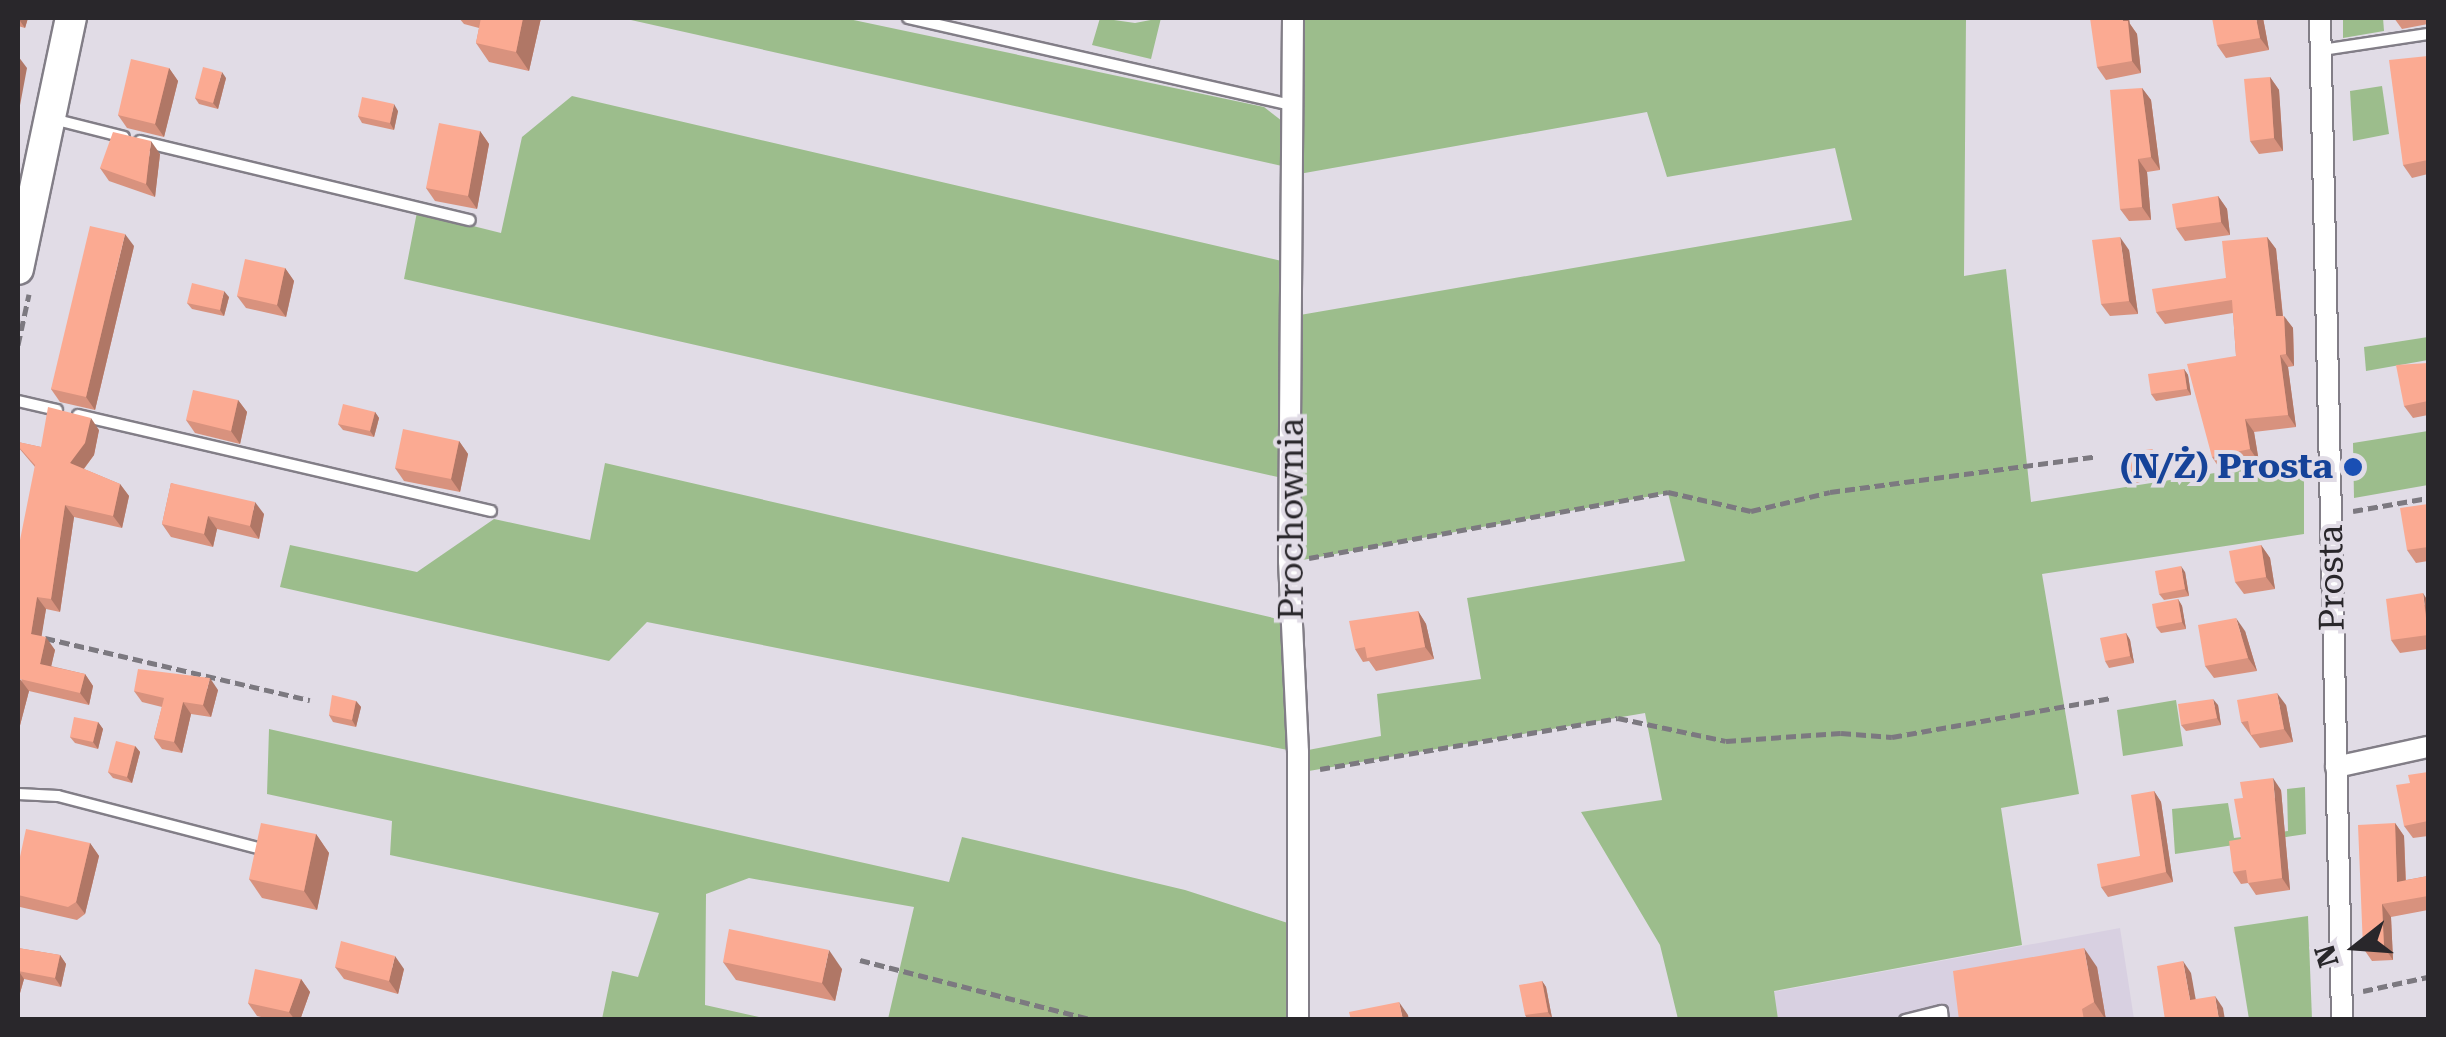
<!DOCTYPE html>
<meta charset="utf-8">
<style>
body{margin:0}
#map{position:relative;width:2446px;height:1037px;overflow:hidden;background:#e1dce6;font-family:"Roboto Serif",serif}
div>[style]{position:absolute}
.built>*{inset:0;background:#d8d0e1}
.green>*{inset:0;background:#9cbd8c}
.path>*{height:5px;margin-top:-2.5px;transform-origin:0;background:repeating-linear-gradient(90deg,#7c7980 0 10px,transparent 0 15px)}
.roads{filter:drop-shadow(2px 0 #827e87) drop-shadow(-2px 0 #827e87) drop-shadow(0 2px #827e87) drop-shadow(0 -2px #827e87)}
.lane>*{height:10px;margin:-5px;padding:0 5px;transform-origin:5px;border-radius:5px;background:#fff}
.street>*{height:20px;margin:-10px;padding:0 10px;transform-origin:10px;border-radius:10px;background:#fff}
.secondary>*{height:30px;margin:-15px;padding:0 15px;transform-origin:15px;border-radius:15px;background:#fff}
.wall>*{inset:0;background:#d8927e}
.shaded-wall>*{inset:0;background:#b07766}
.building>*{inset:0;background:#fbaa92}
.dots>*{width:28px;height:28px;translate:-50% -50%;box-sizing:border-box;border:5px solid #e1dce6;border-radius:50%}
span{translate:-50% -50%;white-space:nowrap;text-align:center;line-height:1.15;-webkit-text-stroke:8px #e1dce6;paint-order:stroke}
.transit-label{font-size:35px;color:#164399;font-weight:700}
.right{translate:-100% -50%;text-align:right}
.street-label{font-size:35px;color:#29272b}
.frame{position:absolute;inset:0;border:20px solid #29272b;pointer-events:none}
.north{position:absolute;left:2306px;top:897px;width:100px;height:100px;-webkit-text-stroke:8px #e1dce6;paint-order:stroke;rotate:253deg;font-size:28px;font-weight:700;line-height:40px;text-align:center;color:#29272b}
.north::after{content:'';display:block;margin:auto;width:35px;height:45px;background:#29272b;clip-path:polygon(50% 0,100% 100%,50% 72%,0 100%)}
</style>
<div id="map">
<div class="built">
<i style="clip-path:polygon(2120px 928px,2134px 1019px,1778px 1019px,1773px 992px)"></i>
</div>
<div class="green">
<i style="clip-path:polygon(622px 18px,844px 18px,1264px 107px,1282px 121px,1282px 166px)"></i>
<i style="clip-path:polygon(1100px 18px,1135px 23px,1161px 18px,1151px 59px,1092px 45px)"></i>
<i style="clip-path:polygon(1300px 18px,1966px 18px,1964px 276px,2006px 269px,2031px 502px,2304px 459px,2304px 534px,2042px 574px,2079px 794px,2001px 808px,2022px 945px,1774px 991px,1778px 1019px,1678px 1019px,1660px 945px,1581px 812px,1662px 800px,1645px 713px,1303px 772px,1303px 751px,1381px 736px,1377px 694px,1481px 679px,1467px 598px,1685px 561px,1668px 493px,1297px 561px,1300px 315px,1852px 220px,1835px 148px,1667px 177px,1647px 112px,1299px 174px)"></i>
<i style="clip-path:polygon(2343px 18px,2383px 18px,2384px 31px,2343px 38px)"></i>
<i style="clip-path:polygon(2382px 86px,2389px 134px,2353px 141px,2350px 91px)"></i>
<i style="clip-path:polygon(572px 96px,1286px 262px,1291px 480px,404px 279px,417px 212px,501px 233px,522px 137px)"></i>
<i style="clip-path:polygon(2428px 337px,2428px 360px,2366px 371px,2364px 347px)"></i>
<i style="clip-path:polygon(2428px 431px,2428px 485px,2354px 498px,2353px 443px)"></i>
<i style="clip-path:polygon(605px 463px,1291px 622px,1298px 752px,647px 622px,609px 661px,280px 587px,290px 545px,417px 572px,494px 519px,590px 540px)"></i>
<i style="clip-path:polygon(2176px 700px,2183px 746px,2123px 756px,2117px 710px)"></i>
<i style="clip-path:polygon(269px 729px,949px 882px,962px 837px,1185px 890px,1297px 926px,1297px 1019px,888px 1019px,914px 907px,749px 878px,706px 894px,705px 1005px,768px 1019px,602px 1019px,612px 971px,638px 977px,659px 913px,390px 855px,392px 821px,267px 794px)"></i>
<i style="clip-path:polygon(2305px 787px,2306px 834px,2175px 854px,2172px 809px,2228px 803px,2234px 838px,2288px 831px,2287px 789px)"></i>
<i style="clip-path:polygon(2308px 916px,2312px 1019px,2249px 1019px,2234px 927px)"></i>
</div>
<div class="path">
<i style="left:18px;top:345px;width:52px;rotate:-77.8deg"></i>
<i style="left:2353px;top:511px;width:76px;rotate:-9.8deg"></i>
<i style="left:1309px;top:558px;width:365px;rotate:-10.4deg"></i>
<i style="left:1668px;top:492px;width:85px;rotate:12.9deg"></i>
<i style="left:1751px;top:511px;width:81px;rotate:-13.5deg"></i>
<i style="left:1830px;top:492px;width:266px;rotate:-7.6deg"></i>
<i style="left:45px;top:638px;width:272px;rotate:13.2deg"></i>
<i style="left:1320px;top:769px;width:302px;rotate:-9.7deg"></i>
<i style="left:1618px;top:718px;width:110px;rotate:12deg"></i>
<i style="left:1726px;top:741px;width:115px;rotate:-4deg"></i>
<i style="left:1841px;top:733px;width:51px;rotate:4.5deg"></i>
<i style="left:1892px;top:737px;width:221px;rotate:-10.1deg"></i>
<i style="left:860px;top:960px;width:242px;rotate:14.4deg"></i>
<i style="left:2363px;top:991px;width:66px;rotate:-12.2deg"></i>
</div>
<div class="roads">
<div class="lane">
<i style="left:908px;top:18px;width:394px;rotate:12.8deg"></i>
<i style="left:2322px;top:50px;width:107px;rotate:-8.6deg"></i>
<i style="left:53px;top:119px;width:73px;rotate:14.2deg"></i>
<i style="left:140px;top:141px;width:339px;rotate:13.5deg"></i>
<i style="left:18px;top:401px;width:40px;rotate:13deg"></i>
<i style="left:78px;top:415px;width:424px;rotate:13.1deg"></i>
<i style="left:18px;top:794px;width:40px;rotate:2.9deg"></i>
<i style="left:58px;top:796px;width:206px;rotate:14.6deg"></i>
<i style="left:1905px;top:1020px;width:38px;rotate:-14deg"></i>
<i style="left:1942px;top:1011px;width:9px;rotate:84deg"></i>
</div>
<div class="street">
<i style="left:1293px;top:18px;width:543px;rotate:90.42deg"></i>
<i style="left:1289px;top:561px;width:191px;rotate:87.3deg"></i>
<i style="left:1298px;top:752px;width:268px;rotate:90deg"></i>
<i style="left:2320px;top:18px;width:1002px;rotate:88.74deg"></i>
<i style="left:2336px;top:767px;width:94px;rotate:-12.3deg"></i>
</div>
<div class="secondary">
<i style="left:18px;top:269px;width:257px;rotate:-78.1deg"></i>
</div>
</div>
<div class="wall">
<i style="clip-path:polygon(18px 18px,28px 18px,25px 28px,18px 26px)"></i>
<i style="clip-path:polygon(459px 18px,541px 18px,529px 71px,489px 62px,476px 43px,479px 28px,464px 24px)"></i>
<i style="clip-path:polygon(2263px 18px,2269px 50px,2226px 58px,2217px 45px)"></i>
<i style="clip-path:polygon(2394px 18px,2428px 18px,2428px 24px,2402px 29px)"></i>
<i style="clip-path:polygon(2130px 24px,2137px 34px,2141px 73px,2106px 80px,2097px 67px)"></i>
<i style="clip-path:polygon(2428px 56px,2428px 174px,2412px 178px,2403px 165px)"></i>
<i style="clip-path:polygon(169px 68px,178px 81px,164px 137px,127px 128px,118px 115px)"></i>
<i style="clip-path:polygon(2270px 77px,2279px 90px,2283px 151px,2259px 154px,2250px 141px)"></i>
<i style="clip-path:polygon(226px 78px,218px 109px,199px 104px,195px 98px)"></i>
<i style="clip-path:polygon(2142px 88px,2151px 100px,2160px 170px,2147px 172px,2151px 220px,2129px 221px,2120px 209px)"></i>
<i style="clip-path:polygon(398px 111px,394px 130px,362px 123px,358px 116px)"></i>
<i style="clip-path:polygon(480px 131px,489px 144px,477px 209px,435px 201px,426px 188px)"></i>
<i style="clip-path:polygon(160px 154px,155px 197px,109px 181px,100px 168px)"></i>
<i style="clip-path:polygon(2218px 196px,2227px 209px,2230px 235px,2185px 241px,2176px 228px)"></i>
<i style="clip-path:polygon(2267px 237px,2276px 249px,2283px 316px,2293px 328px,2294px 366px,2288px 367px,2296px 427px,2254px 432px,2259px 462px,2220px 469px,2212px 457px,2236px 356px,2233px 313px,2165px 324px,2156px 312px,2226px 278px)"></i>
<i style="clip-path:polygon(134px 246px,95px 410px,60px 402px,51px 389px)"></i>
<i style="clip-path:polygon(2129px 250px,2138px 314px,2110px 316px,2101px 304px)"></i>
<i style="clip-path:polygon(285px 268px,294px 281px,286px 317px,246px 308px,237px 296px)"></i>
<i style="clip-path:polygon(229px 297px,224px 316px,192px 309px,187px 303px)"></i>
<i style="clip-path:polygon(2428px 363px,2428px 415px,2413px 418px,2404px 406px)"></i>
<i style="clip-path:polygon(2184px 369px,2188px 375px,2191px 395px,2156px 401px,2151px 394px)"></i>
<i style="clip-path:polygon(238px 400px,247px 412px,240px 444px,195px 433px,186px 420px)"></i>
<i style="clip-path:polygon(375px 412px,379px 418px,374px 437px,343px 430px,338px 424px)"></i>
<i style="clip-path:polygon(99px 430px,94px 455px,84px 469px,120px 484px,129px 496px,122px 528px,74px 517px,60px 612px,46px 609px,41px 636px,55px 650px,51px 666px,85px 674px,93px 686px,89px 705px,29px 691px,18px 733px,35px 467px,18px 447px,18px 442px,41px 447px)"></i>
<i style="clip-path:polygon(459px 441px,468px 454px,460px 492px,404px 481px,395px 468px)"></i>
<i style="clip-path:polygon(2156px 455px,2160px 478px,2135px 483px,2130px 476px)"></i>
<i style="clip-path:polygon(171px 483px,264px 514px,259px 539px,217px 529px,213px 547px,171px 537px,162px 524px)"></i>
<i style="clip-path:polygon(2428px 504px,2428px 561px,2416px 563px,2407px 550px)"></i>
<i style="clip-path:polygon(2261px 545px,2270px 558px,2275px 589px,2244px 594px,2235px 582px)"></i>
<i style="clip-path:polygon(2185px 572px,2189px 596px,2164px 600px,2159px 594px)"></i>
<i style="clip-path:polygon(2178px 599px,2182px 606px,2186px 629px,2161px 633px,2156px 627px)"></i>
<i style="clip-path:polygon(2428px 601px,2428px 649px,2400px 653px,2391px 640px)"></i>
<i style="clip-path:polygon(1418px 611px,1426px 624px,1434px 659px,1376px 671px,1369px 661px,1363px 662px,1355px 649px)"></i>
<i style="clip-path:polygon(2245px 631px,2257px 671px,2214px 678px,2205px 666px)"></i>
<i style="clip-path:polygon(2126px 633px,2130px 640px,2134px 663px,2109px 668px,2105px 661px)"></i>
<i style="clip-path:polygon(218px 690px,211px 717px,191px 714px,182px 753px,162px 749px,154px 738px,162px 707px,142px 702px,134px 691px)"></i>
<i style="clip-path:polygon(356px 701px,361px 707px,356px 727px,333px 722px,329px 715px)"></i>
<i style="clip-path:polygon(2218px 705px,2221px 725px,2186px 731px,2181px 725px)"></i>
<i style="clip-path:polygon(2286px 705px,2293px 742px,2260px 748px,2241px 722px)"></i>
<i style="clip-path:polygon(98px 722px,103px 729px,98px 749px,75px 743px,70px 737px)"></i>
<i style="clip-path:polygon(135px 746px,140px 752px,132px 783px,113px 778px,108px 772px)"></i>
<i style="clip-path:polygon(2428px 772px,2428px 836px,2413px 838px,2404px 826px,2410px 783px)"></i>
<i style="clip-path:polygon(2281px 790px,2290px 890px,2256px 895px,2248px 883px,2241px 884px,2233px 872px,2241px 839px)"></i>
<i style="clip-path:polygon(2154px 791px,2161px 802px,2173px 882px,2108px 897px,2101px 887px,2140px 856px)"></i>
<i style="clip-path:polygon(2395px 823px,2404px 836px,2406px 880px,2428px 876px,2428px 910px,2391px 917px,2393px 960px,2372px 961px,2363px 948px)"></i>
<i style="clip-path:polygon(316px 834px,329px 853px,317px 910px,262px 898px,249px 879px)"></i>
<i style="clip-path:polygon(90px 843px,99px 856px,85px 914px,77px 920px,20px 907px,18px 903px,18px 866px)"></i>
<i style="clip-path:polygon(18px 948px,60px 955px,66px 964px,61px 987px,24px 979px,18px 1000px)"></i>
<i style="clip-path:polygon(723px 962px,842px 969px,835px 1001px,736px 980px)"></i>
<i style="clip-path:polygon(335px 967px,404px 969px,398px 994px,344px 979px)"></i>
<i style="clip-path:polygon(2097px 967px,2106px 1020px,1959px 1020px)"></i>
<i style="clip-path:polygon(301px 979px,310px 992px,300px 1020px,273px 1020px,257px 1016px,248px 1003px)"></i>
<i style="clip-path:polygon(1542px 981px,1546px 987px,1552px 1018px,1528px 1020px,1525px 1015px)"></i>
</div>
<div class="shaded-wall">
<i style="clip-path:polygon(18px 18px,28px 18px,25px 28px)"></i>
<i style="clip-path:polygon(523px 18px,541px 18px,529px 71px,516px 52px)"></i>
<i style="clip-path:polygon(2122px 18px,2129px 18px,2130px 24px,2137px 34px,2141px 73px,2132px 61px)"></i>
<i style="clip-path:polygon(2256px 18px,2263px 18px,2269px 50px,2260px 38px)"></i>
<i style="clip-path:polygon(18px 56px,27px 68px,18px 116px)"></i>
<i style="clip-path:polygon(169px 68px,178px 81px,164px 137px,155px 124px)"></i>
<i style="clip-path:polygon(222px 72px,226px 78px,218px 109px,213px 103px)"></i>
<i style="clip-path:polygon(2270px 77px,2279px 90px,2283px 151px,2274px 138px)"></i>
<i style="clip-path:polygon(2142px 88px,2151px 100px,2160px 170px,2151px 157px)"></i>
<i style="clip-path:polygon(394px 104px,398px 111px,394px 130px,390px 123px)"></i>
<i style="clip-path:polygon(480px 131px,489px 144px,477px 209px,468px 196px)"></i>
<i style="clip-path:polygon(151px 141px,160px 154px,155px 197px,146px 184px)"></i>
<i style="clip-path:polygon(2138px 159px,2147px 172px,2151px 220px,2142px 207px)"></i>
<i style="clip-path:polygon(2218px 196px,2227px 209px,2230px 235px,2221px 222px)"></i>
<i style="clip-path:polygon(125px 234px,134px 246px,95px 410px,86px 397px)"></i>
<i style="clip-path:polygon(2120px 237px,2129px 250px,2138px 314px,2129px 301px)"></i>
<i style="clip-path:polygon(2267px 237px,2276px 249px,2284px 329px,2276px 316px)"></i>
<i style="clip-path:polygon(285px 268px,294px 281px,286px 317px,277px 305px)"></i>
<i style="clip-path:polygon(224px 291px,229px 297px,224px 316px,220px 310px)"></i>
<i style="clip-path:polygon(2284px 316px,2293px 328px,2294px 366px,2286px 354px)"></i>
<i style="clip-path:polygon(2280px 355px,2288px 367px,2296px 427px,2288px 415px)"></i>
<i style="clip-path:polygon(2184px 369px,2188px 375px,2191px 395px,2187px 389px)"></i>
<i style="clip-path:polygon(238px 400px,247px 412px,240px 444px,231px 431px)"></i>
<i style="clip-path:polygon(375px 412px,379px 418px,374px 437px,370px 431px)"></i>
<i style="clip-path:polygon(91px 418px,99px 430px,94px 455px,79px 475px,70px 463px)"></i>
<i style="clip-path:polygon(2245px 419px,2254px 432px,2259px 462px,2250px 449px)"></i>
<i style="clip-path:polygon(459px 441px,468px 454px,460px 492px,451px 479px)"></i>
<i style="clip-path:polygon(2152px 449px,2156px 455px,2160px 478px,2156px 472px)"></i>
<i style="clip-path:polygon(120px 484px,129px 496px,122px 528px,113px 516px)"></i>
<i style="clip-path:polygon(255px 502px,264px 514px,259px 539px,250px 526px)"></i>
<i style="clip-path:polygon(65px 505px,74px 517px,60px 612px,51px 599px)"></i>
<i style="clip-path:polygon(208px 516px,217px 529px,213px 547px,204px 534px)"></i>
<i style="clip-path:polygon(2261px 545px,2270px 558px,2275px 589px,2266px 577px)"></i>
<i style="clip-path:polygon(2181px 566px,2185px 572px,2189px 596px,2185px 589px)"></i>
<i style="clip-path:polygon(2423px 593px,2428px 601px,2428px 629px)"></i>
<i style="clip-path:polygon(37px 597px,46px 609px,40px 646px,31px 634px)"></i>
<i style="clip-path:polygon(2178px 599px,2182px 606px,2186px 629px,2182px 622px)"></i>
<i style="clip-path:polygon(1418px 611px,1426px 624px,1434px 659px,1425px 647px)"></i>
<i style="clip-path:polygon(2236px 618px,2245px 631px,2257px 671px,2248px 658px)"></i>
<i style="clip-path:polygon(2126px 633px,2130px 640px,2134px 663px,2130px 656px)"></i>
<i style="clip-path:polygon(46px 637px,55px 650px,49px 676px,40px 664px)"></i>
<i style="clip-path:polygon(85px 674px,93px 686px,89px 705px,80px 693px)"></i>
<i style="clip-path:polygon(210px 678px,218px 690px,211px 717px,203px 705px)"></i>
<i style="clip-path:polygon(20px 679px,29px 691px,18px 733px,18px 689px)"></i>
<i style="clip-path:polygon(2277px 693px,2286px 705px,2293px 742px,2284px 729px)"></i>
<i style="clip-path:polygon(2213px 699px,2218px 705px,2221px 725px,2217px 718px)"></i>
<i style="clip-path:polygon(356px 701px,361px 707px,356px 727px,352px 720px)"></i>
<i style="clip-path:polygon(183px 702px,191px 714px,182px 753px,174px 742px)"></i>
<i style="clip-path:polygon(98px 722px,103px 729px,98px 749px,93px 742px)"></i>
<i style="clip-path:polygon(135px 746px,140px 752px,132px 783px,127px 777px)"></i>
<i style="clip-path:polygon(2273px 778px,2281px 790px,2290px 890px,2282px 878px)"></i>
<i style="clip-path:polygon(2154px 791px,2161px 802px,2173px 882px,2166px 872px)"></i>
<i style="clip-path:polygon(2395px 823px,2404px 836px,2406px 895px,2397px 882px)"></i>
<i style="clip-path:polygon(316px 834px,329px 853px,317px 910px,304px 891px)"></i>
<i style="clip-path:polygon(90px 843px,99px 856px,85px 914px,76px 902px)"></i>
<i style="clip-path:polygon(2382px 904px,2391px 917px,2393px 960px,2384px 947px)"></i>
<i style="clip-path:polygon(2084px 948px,2097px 967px,2106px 1020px,2094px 1002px)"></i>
<i style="clip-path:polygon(829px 950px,842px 969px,835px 1001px,822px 983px)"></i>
<i style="clip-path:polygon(60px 955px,66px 964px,61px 987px,55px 978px)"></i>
<i style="clip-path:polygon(395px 956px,404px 969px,398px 994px,389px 981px)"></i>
<i style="clip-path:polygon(2183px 961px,2191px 973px,2198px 1012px,2190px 1000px)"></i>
<i style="clip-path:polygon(18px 970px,24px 979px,18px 1000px)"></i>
<i style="clip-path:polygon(301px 979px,310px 992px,300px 1020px,295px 1020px,289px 1012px)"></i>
<i style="clip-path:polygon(1542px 981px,1546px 987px,1552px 1018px,1548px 1012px)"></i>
<i style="clip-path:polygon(2215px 996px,2223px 1008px,2225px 1020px,2219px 1020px)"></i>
<i style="clip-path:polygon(1399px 1002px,1408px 1015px,1409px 1020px,1403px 1020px)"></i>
</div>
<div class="building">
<i style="clip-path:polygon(481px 18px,523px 18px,516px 52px,476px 43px)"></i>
<i style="clip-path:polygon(2090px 18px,2122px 18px,2123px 21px,2128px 21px,2132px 61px,2097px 67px)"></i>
<i style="clip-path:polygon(2212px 18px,2256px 18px,2260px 38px,2217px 45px)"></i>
<i style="clip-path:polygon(2428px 56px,2428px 160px,2403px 165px,2389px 60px)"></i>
<i style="clip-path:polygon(131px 59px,169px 68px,155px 124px,118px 115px)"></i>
<i style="clip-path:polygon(203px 67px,222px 72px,213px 103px,195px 98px)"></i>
<i style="clip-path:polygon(2270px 77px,2274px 138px,2250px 141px,2244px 79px)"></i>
<i style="clip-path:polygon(2142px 88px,2151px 157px,2138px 159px,2142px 207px,2120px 209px,2110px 90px)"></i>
<i style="clip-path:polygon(362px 97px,394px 104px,390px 123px,358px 116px)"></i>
<i style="clip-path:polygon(439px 123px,480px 131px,468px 196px,426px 188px)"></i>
<i style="clip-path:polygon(113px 132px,151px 141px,146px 184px,100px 168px)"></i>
<i style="clip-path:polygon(2218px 196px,2221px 222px,2176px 228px,2172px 204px)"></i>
<i style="clip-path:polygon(90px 226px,125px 234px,86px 397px,51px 389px)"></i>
<i style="clip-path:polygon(2120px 237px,2129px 301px,2101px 304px,2092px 240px)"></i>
<i style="clip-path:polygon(2267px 237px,2276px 316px,2284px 316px,2286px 354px,2280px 355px,2288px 415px,2245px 419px,2250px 449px,2212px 457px,2187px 364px,2236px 356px,2232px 300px,2156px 312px,2152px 289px,2226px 278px,2222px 241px)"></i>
<i style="clip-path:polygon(245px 259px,285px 268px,277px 305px,237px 296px)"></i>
<i style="clip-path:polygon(192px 283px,224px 291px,220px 310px,187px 303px)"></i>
<i style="clip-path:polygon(2428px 363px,2428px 401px,2404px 406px,2396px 365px)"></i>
<i style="clip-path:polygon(2184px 369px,2187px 389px,2151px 394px,2148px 374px)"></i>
<i style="clip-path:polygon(193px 390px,238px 400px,231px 431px,186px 420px)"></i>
<i style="clip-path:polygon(343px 404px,375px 412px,370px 431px,338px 424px)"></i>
<i style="clip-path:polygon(48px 407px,91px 418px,85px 443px,70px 463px,120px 484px,113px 516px,65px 505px,51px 599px,37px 597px,31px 634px,46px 637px,40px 664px,85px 674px,80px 693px,20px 679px,18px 689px,18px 550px,35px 465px,18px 446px,18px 442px,41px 447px)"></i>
<i style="clip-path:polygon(403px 429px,459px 441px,451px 479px,395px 468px)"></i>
<i style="clip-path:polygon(2152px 449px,2156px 472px,2130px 476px,2126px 453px)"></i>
<i style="clip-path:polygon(171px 483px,255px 502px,250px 526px,208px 516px,204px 534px,162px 524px)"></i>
<i style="clip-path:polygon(2428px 504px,2428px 547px,2407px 550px,2400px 508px)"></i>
<i style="clip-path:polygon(2261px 545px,2266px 577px,2235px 582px,2229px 551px)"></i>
<i style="clip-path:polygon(2181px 566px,2185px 589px,2159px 594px,2155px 571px)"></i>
<i style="clip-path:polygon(2423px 593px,2428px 635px,2391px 640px,2386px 599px)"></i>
<i style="clip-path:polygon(2178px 599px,2182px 622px,2156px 627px,2152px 604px)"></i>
<i style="clip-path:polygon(1418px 611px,1425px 647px,1367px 658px,1365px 647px,1355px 649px,1349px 621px)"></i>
<i style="clip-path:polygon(2236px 618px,2248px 658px,2205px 666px,2198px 625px)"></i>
<i style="clip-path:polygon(2126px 633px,2130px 656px,2105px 661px,2100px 638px)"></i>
<i style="clip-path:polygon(138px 669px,210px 678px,203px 705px,183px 702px,174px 742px,154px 738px,164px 698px,134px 691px)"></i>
<i style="clip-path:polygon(2277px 693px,2284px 729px,2251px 735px,2248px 721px,2241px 722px,2237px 700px)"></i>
<i style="clip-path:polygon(332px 695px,356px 701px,352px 720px,329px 715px)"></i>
<i style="clip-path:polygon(2213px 699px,2217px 718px,2181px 725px,2178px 704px)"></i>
<i style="clip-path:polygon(74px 717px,98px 722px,93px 742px,70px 737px)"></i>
<i style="clip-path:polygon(116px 741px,135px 746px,127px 777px,108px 772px)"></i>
<i style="clip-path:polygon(2428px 772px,2428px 821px,2404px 826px,2396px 785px,2410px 783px,2408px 775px)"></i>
<i style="clip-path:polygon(2273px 778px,2282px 878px,2248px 883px,2246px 870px,2233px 872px,2229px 841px,2241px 839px,2234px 799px,2243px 798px,2240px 782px)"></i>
<i style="clip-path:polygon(2154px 791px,2166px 872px,2101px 887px,2097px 864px,2140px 856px,2131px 795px)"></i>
<i style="clip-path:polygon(261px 823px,316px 834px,304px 891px,249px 879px)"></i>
<i style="clip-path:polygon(2395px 823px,2397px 882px,2428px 876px,2428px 896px,2382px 904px,2384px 947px,2363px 948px,2358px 825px)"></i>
<i style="clip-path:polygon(26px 829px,90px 843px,76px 902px,68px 907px,18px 895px,18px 866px)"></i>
<i style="clip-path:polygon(729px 929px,829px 950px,822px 983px,723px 962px)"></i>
<i style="clip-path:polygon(341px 941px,395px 956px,389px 981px,335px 967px)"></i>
<i style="clip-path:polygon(18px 948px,60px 955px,55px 978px,18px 971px)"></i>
<i style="clip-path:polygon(2084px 948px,2094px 1002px,2082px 1009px,2084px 1020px,1959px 1020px,1953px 971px)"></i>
<i style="clip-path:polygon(2183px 961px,2190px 1000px,2215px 996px,2219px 1020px,2165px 1020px,2157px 966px)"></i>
<i style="clip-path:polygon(255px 969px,301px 979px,289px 1012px,248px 1003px)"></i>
<i style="clip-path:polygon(1542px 981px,1548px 1012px,1525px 1015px,1519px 985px)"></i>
<i style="clip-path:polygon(1399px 1002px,1403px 1020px,1351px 1020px,1349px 1012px)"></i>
</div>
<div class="dots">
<i style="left:2353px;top:467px;background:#1a4fb4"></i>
</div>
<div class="transit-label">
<span class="right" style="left:2333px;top:467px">(N/Ż) Prosta</span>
</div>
<div class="street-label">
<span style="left:1292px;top:519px;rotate:-90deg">Prochownia</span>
<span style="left:2332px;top:578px;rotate:-91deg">Prosta</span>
</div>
<div class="frame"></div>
<div class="north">N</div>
</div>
